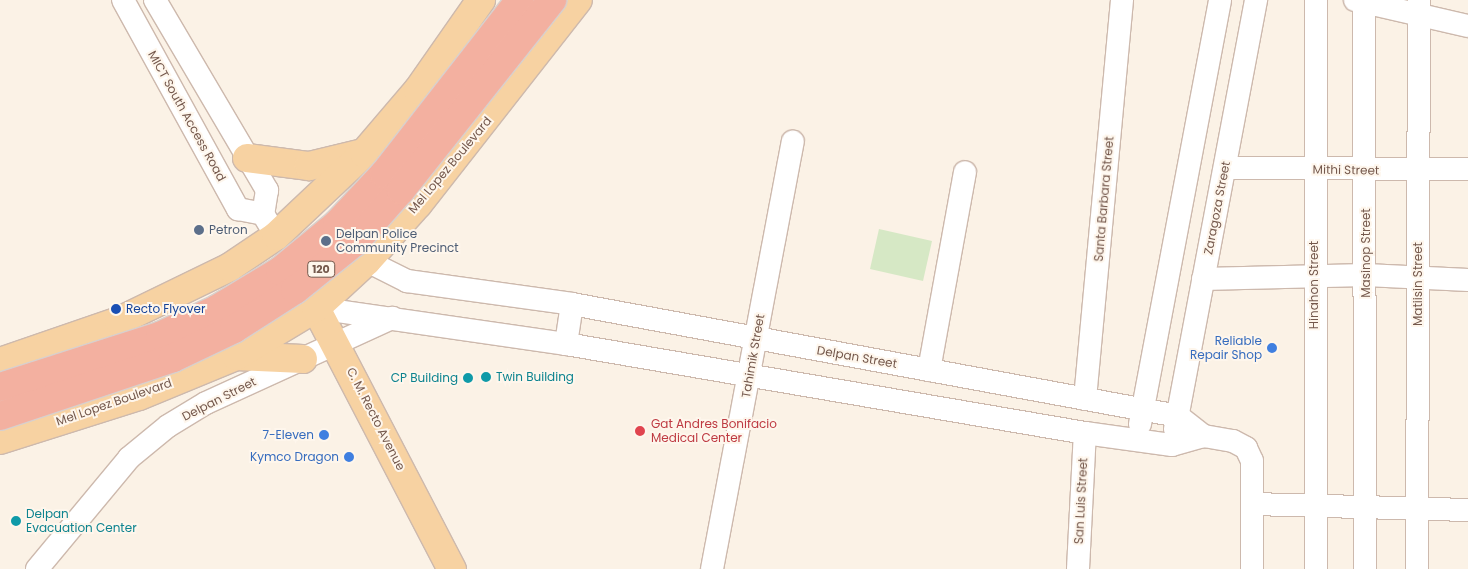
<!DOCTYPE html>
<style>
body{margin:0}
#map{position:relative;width:1468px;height:569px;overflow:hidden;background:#fbf2e6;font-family:Poppins,sans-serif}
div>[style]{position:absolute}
.green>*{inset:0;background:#d6e8c5}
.roads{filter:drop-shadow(1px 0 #cdb9ad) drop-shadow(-1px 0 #cdb9ad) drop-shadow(0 1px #cdb9ad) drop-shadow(0 -1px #cdb9ad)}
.minor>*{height:22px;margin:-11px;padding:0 11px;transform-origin:11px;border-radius:11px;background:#fff}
.major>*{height:28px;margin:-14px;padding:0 14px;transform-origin:14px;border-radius:14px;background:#f7d2a2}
.bridges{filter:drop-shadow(1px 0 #d8d0cd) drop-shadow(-1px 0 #d8d0cd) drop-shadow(0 1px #d8d0cd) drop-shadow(0 -1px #d8d0cd)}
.highway-bridge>*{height:28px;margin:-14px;padding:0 14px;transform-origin:14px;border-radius:14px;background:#f3b0a0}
.dots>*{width:14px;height:14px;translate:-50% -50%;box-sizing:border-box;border:2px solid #fef6ec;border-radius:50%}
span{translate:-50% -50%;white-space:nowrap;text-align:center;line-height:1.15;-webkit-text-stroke:4px #fef6ec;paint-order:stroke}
.shield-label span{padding:1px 4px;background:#fef6ec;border:1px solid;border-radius:4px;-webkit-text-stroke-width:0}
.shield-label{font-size:11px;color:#74584c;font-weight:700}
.street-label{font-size:12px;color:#74584c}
.service-label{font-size:12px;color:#4e5e75}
.left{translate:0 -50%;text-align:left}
.transit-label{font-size:12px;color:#164399}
.shop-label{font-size:12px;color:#366cbe}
.right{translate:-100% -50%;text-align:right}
.culture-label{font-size:12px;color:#0d838f}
.health-label{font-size:12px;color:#be3a42}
</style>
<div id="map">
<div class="green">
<i style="clip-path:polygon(879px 229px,932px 241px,923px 281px,870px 269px)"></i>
</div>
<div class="roads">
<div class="minor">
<i style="left:123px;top:0;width:239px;rotate:61.2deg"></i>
<i style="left:238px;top:209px;width:25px;rotate:11deg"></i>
<i style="left:155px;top:0;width:221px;rotate:59.5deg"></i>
<i style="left:267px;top:190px;width:24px;rotate:99deg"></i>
<i style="left:263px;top:214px;width:26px;rotate:59deg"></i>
<i style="left:1316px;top:0;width:569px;rotate:90deg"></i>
<i style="left:1355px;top:0;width:116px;rotate:13deg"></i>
<i style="left:1364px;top:0;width:569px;rotate:89.9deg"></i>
<i style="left:1225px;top:168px;width:243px;rotate:0.2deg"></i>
<i style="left:367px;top:261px;width:45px;rotate:26.6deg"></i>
<i style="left:407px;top:281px;width:167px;rotate:7.9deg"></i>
<i style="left:572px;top:304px;width:616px;rotate:10.47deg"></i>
<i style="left:1178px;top:416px;width:33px;rotate:38deg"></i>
<i style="left:1203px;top:279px;width:163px;rotate:-1.4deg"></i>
<i style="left:1366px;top:275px;width:102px;rotate:2.8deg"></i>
<i style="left:316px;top:308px;width:253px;rotate:8.2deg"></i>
<i style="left:566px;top:344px;width:527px;rotate:9.73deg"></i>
<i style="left:1085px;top:433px;width:88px;rotate:7.9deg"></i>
<i style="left:1172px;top:445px;width:33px;rotate:-16deg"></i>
<i style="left:1204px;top:436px;width:29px;rotate:10deg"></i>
<i style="left:1233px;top:441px;width:15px;rotate:28deg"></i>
<i style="left:1246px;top:448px;width:14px;rotate:65deg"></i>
<i style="left:1252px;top:461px;width:108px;rotate:90deg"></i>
<i style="left:566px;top:344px;width:40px;rotate:-81.5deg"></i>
<i style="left:929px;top:370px;width:201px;rotate:-79.7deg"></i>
<i style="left:1085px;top:399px;width:401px;rotate:-84.7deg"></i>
<i style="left:1140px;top:424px;width:431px;rotate:-79.3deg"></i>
<i style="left:1175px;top:429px;width:437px;rotate:-79.3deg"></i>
<i style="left:1253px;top:504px;width:215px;rotate:1.6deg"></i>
<i style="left:37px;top:569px;width:144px;rotate:-50.3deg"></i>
<i style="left:129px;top:458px;width:50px;rotate:-39.4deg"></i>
<i style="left:168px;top:426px;width:44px;rotate:-31.2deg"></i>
<i style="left:206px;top:403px;width:205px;rotate:-24.6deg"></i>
<i style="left:712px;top:569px;width:435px;rotate:-79.3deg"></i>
<i style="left:1078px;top:569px;width:136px;rotate:-87.1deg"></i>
<i style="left:1417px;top:569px;width:569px;rotate:-89.8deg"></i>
</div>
<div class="major">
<i style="left:247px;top:158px;width:63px;rotate:7.4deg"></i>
<i style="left:309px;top:166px;width:56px;rotate:-13.5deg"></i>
<i style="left:307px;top:291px;width:314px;rotate:62.5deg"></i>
<i style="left:236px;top:356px;width:67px;rotate:2.6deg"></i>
<i style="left:0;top:362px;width:126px;rotate:-19deg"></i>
<i style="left:119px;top:321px;width:123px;rotate:-25.9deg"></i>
<i style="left:230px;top:267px;width:55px;rotate:-34deg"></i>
<i style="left:276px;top:236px;width:121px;rotate:-43.3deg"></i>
<i style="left:364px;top:153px;width:83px;rotate:-49.4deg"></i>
<i style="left:418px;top:90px;width:110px;rotate:-55deg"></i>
<i style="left:0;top:440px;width:146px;rotate:-17.6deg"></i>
<i style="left:139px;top:396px;width:105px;rotate:-22.4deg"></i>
<i style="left:236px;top:356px;width:93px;rotate:-31deg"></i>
<i style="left:316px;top:308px;width:69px;rotate:-42.7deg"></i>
<i style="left:367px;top:261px;width:76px;rotate:-48.2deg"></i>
<i style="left:418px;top:204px;width:259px;rotate:-51.9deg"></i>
</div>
</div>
<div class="bridges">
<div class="highway-bridge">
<i style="left:0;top:387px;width:168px;rotate:-17.7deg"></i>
<i style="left:160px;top:336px;width:63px;rotate:-25.3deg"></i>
<i style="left:217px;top:309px;width:74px;rotate:-31.1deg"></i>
<i style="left:280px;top:271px;width:74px;rotate:-39.5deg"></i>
<i style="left:337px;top:224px;width:69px;rotate:-46.8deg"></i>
<i style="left:384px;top:174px;width:221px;rotate:-52deg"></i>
<i style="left:0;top:416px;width:182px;rotate:-18.5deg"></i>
<i style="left:173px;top:358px;width:68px;rotate:-25.4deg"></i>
<i style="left:234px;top:329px;width:72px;rotate:-32.6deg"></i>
<i style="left:295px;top:290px;width:77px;rotate:-38.7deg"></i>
<i style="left:355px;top:242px;width:69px;rotate:-48.5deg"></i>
<i style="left:401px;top:190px;width:243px;rotate:-51.5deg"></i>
</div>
</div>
<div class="dots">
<i style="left:199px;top:230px;background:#5c6f8a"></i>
<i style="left:326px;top:241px;background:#5c6f8a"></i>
<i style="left:116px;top:309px;background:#1a4fb4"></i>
<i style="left:1272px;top:348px;background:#3f7fe0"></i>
<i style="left:486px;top:377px;background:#0f9aa8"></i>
<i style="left:468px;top:378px;background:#0f9aa8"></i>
<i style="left:640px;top:431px;background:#e0444e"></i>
<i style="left:324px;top:435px;background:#3f7fe0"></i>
<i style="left:349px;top:457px;background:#3f7fe0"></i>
<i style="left:16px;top:521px;background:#0f9aa8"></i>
</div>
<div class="shield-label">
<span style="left:321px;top:269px">120</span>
</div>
<div class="street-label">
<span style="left:187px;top:116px;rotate:61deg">MICT South Access Road</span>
<span style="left:450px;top:165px;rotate:-50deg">Mel Lopez Boulevard</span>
<span style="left:1346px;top:170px;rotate:1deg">Mithi Street</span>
<span style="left:1104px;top:199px;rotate:-85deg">Santa Barbara Street</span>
<span style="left:1217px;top:208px;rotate:-79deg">Zaragoza Street</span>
<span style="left:1366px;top:253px;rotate:-90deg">Masinop Street</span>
<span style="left:1418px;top:284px;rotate:-90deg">Matiisin Street</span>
<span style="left:1314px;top:285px;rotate:-90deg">Hinahon Street</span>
<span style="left:753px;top:356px;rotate:-80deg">Tahimik Street</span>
<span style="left:857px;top:357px;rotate:10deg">Delpan Street</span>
<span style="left:219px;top:399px;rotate:-27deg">Delpan Street</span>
<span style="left:114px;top:402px;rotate:-19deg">Mel Lopez Boulevard</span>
<span style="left:376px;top:419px;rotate:63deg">C. M. Recto Avenue</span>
<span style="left:1081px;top:501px;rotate:-87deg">San Luis Street</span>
</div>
<div class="service-label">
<span class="left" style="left:209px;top:230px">Petron</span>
<span class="left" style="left:336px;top:241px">Delpan Police<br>Community Precinct</span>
</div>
<div class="transit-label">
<span class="left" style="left:126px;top:309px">Recto Flyover</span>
</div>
<div class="shop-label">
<span class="right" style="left:1262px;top:348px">Reliable<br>Repair Shop</span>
<span class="right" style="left:314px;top:435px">7-Eleven</span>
<span class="right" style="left:339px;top:457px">Kymco Dragon</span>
</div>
<div class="culture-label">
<span class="left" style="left:496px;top:377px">Twin Building</span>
<span class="right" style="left:458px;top:378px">CP Building</span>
<span class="left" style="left:26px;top:521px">Delpan<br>Evacuation Center</span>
</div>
<div class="health-label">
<span class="left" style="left:651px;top:431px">Gat Andres Bonifacio<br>Medical Center</span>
</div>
</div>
